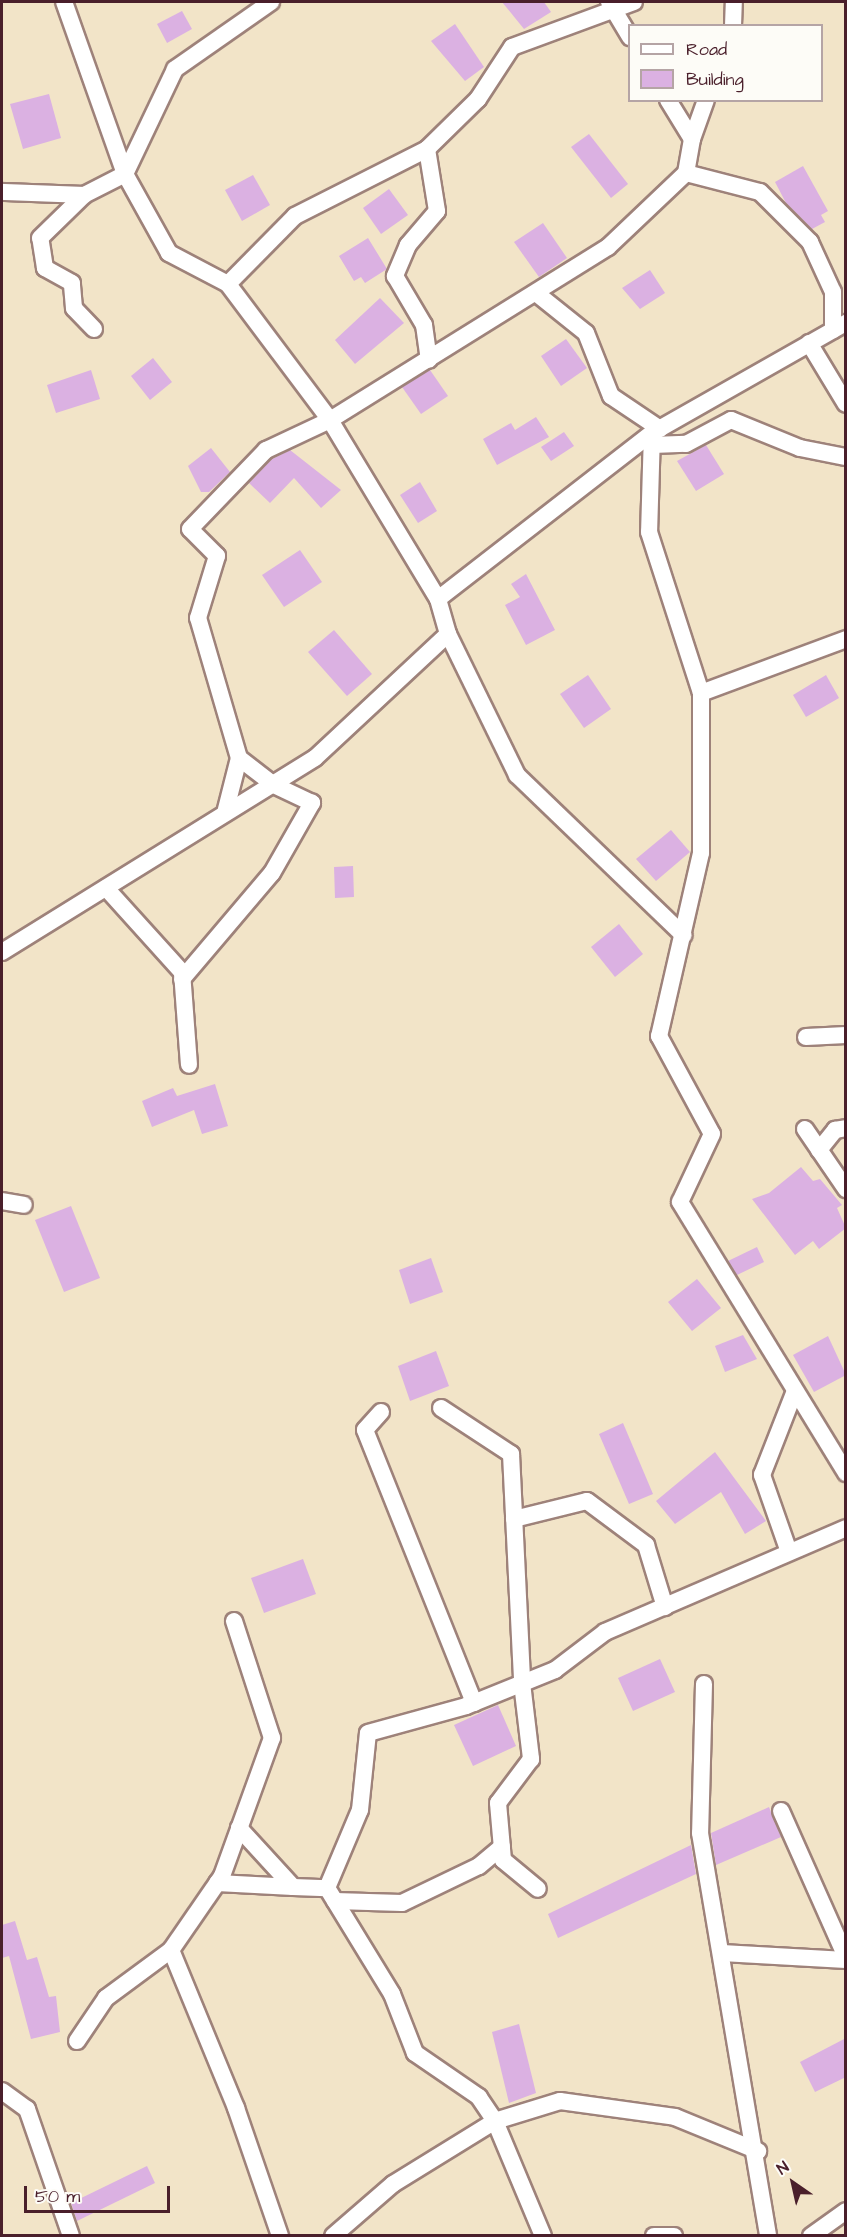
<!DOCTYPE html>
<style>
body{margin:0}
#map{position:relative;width:847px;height:2237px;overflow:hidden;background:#f2e4c8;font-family:"Architects Daughter",sans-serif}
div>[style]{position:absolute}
.building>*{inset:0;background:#dbb1e2}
.roads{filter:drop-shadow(2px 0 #9e827a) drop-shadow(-2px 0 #9e827a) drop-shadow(0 2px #9e827a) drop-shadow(0 -2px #9e827a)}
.street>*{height:16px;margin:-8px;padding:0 8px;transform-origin:8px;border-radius:8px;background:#fff}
span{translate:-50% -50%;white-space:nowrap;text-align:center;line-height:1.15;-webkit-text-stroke:4.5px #fdfcf7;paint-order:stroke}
.frame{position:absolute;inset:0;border:3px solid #4a1f2b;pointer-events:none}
.legend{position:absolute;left:628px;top:24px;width:195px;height:78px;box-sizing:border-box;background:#fdfcf7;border:2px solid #b5a4a5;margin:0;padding:8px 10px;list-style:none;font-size:18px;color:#4a1f2b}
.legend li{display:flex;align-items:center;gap:12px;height:30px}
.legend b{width:30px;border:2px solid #b5a4a5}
.north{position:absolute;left:763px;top:2153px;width:60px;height:60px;-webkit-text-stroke:4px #fdfcf7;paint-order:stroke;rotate:326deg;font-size:16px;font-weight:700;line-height:24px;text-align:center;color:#4a1f2b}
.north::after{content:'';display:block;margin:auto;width:21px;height:27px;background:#4a1f2b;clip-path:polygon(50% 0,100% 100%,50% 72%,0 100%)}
.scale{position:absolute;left:24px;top:2186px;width:146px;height:27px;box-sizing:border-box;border:3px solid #4a1f2b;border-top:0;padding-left:8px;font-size:18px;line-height:21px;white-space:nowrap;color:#4a1f2b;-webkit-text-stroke:4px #fdfcf7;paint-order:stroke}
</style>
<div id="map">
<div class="building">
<i style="clip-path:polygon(502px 2px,544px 2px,551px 12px,524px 29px)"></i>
<i style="clip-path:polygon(182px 11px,192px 29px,167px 43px,157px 24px)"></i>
<i style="clip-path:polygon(455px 24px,484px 67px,465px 81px,431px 41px)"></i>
<i style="clip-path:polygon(49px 94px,61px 138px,23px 149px,10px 104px)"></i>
<i style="clip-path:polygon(589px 134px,628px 184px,611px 198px,571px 147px)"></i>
<i style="clip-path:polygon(803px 166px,828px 211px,821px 215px,825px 222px,812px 229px,786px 203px,775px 182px)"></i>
<i style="clip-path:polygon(253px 175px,270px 205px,242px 221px,225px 190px)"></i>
<i style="clip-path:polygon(389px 189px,408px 215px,381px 234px,363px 208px)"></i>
<i style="clip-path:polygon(543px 223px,567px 258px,539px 277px,514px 242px)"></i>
<i style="clip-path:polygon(368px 238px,387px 269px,365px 283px,361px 277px,354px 281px,339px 256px)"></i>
<i style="clip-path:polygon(650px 270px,665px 293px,640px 309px,622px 288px)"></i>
<i style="clip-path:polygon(380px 298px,404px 323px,355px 364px,335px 340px)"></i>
<i style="clip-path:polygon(566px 339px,587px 368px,561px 386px,541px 356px)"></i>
<i style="clip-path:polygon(153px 358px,172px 382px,150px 400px,131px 376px)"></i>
<i style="clip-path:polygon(91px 370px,100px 399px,56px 413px,47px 385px)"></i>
<i style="clip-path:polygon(430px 370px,448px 396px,421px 414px,402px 387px)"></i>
<i style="clip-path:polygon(536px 417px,549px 437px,497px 465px,483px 439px,511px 423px,515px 430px)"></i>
<i style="clip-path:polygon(564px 432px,574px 446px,551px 461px,541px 447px)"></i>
<i style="clip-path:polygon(706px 445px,724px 474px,696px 491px,677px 461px)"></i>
<i style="clip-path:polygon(211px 448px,230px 472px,209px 492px,201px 492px,188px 466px)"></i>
<i style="clip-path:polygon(290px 450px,341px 490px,321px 508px,294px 478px,270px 503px,249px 483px,272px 459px)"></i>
<i style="clip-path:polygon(420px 482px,437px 511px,418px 523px,400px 495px)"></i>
<i style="clip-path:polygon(300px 550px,322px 582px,284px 607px,262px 575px)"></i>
<i style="clip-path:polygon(526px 574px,555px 630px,526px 645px,505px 605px,520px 597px,511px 584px)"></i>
<i style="clip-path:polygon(334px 630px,372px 674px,347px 696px,308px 652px)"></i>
<i style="clip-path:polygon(588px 675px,611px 709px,584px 728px,560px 694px)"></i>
<i style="clip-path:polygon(826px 675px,839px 698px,806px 717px,793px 695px)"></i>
<i style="clip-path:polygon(671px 830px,690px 852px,656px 881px,636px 859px)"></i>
<i style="clip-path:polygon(353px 866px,354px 897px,335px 898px,334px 867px)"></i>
<i style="clip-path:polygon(619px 924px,643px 954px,615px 977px,591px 947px)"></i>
<i style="clip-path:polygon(215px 1084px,228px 1126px,202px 1134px,194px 1110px,152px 1127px,142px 1101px,173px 1088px,177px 1096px)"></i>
<i style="clip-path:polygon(801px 1167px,813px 1181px,820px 1179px,842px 1205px,837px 1208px,846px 1228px,819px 1249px,813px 1241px,795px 1255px,752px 1199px,769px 1193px)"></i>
<i style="clip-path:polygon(71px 1206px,100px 1278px,64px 1292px,35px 1220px)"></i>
<i style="clip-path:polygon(757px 1247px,764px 1262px,737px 1275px,728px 1261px)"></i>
<i style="clip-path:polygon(431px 1258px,443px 1292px,410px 1304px,399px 1270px)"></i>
<i style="clip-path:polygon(697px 1279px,721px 1308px,692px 1331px,668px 1302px)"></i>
<i style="clip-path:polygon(743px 1335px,757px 1359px,725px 1372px,715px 1346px)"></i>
<i style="clip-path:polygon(828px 1336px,846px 1375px,814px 1392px,793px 1355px)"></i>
<i style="clip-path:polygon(436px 1351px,449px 1386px,410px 1401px,398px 1366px)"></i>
<i style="clip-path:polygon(623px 1423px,653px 1494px,629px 1504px,599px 1434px)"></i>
<i style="clip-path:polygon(715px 1452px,766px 1521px,745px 1534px,721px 1492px,675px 1524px,656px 1501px)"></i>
<i style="clip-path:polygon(303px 1559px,316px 1594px,264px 1613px,251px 1578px)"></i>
<i style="clip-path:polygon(660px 1659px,675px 1692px,633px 1711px,618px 1678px)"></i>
<i style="clip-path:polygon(498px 1705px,516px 1746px,473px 1766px,454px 1725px)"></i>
<i style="clip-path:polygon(769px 1807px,781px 1837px,716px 1865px,711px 1833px)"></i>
<i style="clip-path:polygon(691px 1845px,696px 1874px,558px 1938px,548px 1914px)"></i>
<i style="clip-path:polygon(15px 1921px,27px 1960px,37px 1957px,49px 1997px,56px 1996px,60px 2032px,31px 2039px,9px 1956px,2px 1958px,2px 1925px)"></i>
<i style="clip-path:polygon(519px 2024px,536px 2093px,509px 2103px,492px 2032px)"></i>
<i style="clip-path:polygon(846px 2038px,846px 2077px,815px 2092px,800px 2062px)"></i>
<i style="clip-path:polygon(147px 2166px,155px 2183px,77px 2221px,71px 2203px)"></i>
</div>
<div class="roads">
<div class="street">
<i style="left:609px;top:2px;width:41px;rotate:59deg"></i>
<i style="left:733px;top:26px;width:24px;rotate:-88deg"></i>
<i style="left:692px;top:139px;width:41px;rotate:-70.3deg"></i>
<i style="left:427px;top:149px;width:63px;rotate:80.8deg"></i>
<i style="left:437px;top:211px;width:45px;rotate:130.5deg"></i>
<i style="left:408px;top:245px;width:34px;rotate:113deg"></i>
<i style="left:395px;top:276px;width:57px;rotate:59.4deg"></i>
<i style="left:424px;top:325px;width:35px;rotate:82deg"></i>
<i style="left:686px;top:173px;width:76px;rotate:14.4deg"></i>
<i style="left:760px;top:192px;width:71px;rotate:45deg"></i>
<i style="left:810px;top:242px;width:55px;rotate:65.3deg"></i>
<i style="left:833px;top:292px;width:38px;rotate:90deg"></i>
<i style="left:2px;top:192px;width:82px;rotate:2.1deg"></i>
<i style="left:228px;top:284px;width:95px;rotate:-45.4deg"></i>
<i style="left:295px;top:216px;width:148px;rotate:-26.9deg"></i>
<i style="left:427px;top:149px;width:71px;rotate:-44.4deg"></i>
<i style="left:478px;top:99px;width:62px;rotate:-56.8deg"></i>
<i style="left:512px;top:47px;width:130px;rotate:-20.2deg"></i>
<i style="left:536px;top:293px;width:64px;rotate:38.7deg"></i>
<i style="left:586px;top:333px;width:68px;rotate:68.4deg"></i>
<i style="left:611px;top:396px;width:59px;rotate:34deg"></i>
<i style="left:94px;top:329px;width:29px;rotate:-134deg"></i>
<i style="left:74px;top:308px;width:25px;rotate:-95deg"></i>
<i style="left:72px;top:283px;width:31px;rotate:-151deg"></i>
<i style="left:45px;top:268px;width:30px;rotate:-99deg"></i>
<i style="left:40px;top:238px;width:62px;rotate:-44.3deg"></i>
<i style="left:84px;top:195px;width:46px;rotate:-27.1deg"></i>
<i style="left:125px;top:174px;width:116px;rotate:-64.5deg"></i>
<i style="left:175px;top:69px;width:117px;rotate:-34.9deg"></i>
<i style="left:809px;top:343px;width:71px;rotate:58.8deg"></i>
<i style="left:652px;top:433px;width:223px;rotate:-29.6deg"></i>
<i style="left:652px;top:445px;width:34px;rotate:-2deg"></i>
<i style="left:686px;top:444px;width:51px;rotate:-28.1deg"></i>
<i style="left:731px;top:420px;width:74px;rotate:22.1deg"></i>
<i style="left:800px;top:448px;width:47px;rotate:11.1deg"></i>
<i style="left:438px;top:599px;width:271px;rotate:-37.8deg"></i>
<i style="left:652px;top:433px;width:99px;rotate:91.7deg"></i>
<i style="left:649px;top:532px;width:169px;rotate:72.1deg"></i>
<i style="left:701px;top:693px;width:160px;rotate:90deg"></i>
<i style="left:701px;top:853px;width:188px;rotate:102.9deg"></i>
<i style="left:659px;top:1036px;width:111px;rotate:61.6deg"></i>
<i style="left:712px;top:1134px;width:75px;rotate:115.2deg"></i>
<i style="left:680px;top:1202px;width:318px;rotate:58.5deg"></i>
<i style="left:448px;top:634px;width:157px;rotate:63.9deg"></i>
<i style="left:517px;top:775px;width:231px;rotate:43.9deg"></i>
<i style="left:701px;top:693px;width:155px;rotate:-20.4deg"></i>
<i style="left:225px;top:813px;width:57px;rotate:-75.7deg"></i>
<i style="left:239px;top:758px;width:146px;rotate:-106.3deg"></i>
<i style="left:198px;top:618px;width:65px;rotate:-73deg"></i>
<i style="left:217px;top:556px;width:38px;rotate:-135deg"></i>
<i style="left:190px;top:529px;width:110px;rotate:-46.1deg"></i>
<i style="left:266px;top:450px;width:71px;rotate:-25.1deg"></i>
<i style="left:330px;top:420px;width:327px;rotate:-31.9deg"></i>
<i style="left:608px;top:247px;width:108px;rotate:-43.5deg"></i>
<i style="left:686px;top:173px;width:35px;rotate:-80deg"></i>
<i style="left:692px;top:139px;width:46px;rotate:-121.6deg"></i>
<i style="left:106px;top:888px;width:113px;rotate:47.9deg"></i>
<i style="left:182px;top:972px;width:93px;rotate:85.7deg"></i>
<i style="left:2px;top:952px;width:368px;rotate:-31.8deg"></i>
<i style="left:315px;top:758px;width:182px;rotate:-43deg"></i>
<i style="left:448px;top:634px;width:36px;rotate:-106deg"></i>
<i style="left:438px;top:599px;width:209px;rotate:-121.1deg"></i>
<i style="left:330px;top:420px;width:170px;rotate:-126.9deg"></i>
<i style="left:228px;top:284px;width:67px;rotate:-152.3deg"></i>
<i style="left:169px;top:253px;width:90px;rotate:-119.1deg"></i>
<i style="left:125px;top:174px;width:182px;rotate:-109.5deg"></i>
<i style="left:182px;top:979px;width:139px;rotate:-49.7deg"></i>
<i style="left:272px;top:873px;width:81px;rotate:-60.3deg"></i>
<i style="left:312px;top:803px;width:42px;rotate:-154.7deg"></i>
<i style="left:274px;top:785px;width:44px;rotate:-142.4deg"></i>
<i style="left:806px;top:1037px;width:40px;rotate:-2.9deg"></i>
<i style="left:805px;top:1129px;width:73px;rotate:55.7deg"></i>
<i style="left:819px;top:1150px;width:26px;rotate:-51deg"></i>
<i style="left:835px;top:1130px;width:11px;rotate:-10deg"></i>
<i style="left:2px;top:1201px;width:22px;rotate:10deg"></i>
<i style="left:441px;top:1408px;width:84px;rotate:33.3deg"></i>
<i style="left:511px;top:1454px;width:229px;rotate:87.2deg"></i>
<i style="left:522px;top:1683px;width:77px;rotate:83.2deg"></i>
<i style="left:531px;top:1759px;width:55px;rotate:126.9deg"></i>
<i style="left:498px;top:1803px;width:57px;rotate:85deg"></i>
<i style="left:503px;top:1860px;width:45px;rotate:39.6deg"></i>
<i style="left:381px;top:1412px;width:24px;rotate:132deg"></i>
<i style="left:365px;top:1430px;width:294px;rotate:68.2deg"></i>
<i style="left:514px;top:1519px;width:75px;rotate:-13.9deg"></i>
<i style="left:587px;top:1501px;width:74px;rotate:36.7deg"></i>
<i style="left:646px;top:1545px;width:65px;rotate:73deg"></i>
<i style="left:789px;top:1552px;width:82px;rotate:-109.3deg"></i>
<i style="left:762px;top:1475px;width:90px;rotate:-68.6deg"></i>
<i style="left:704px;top:1684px;width:149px;rotate:91.5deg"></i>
<i style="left:700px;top:1833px;width:409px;rotate:80.4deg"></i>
<i style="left:781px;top:1811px;width:160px;rotate:66deg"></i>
<i style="left:239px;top:1828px;width:80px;rotate:47.5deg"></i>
<i style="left:293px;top:1887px;width:34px;rotate:2deg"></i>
<i style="left:217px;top:1883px;width:76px;rotate:3deg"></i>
<i style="left:335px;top:1901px;width:67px;rotate:1.7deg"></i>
<i style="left:402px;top:1903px;width:85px;rotate:-25.7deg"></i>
<i style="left:479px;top:1866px;width:30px;rotate:-40deg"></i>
<i style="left:171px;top:1950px;width:171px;rotate:67.6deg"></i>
<i style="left:236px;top:2108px;width:135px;rotate:71deg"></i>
<i style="left:722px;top:1953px;width:124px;rotate:3.2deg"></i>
<i style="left:77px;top:2041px;width:52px;rotate:-56deg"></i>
<i style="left:106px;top:1998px;width:81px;rotate:-36.4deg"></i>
<i style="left:171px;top:1950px;width:90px;rotate:-55.4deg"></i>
<i style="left:222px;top:1876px;width:147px;rotate:-70.1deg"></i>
<i style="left:272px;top:1738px;width:123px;rotate:-108deg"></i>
<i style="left:2px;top:2091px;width:31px;rotate:36deg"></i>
<i style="left:27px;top:2109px;width:134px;rotate:70.9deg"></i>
<i style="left:333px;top:2236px;width:79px;rotate:-40.9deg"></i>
<i style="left:393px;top:2184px;width:120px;rotate:-31.7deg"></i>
<i style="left:495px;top:2121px;width:68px;rotate:-17.1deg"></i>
<i style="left:560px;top:2101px;width:116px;rotate:7.9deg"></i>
<i style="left:675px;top:2117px;width:90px;rotate:22.3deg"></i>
<i style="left:543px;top:2236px;width:125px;rotate:-112.7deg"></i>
<i style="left:495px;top:2121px;width:29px;rotate:-124deg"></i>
<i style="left:479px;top:2097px;width:78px;rotate:-145.5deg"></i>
<i style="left:415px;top:2053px;width:63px;rotate:-111.3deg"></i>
<i style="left:392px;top:1994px;width:124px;rotate:-121.5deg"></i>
<i style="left:327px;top:1888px;width:85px;rotate:-67.1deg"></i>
<i style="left:360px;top:1810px;width:77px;rotate:-84.1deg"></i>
<i style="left:368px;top:1733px;width:102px;rotate:-15.4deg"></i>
<i style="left:466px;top:1706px;width:96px;rotate:-22deg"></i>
<i style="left:555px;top:1670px;width:63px;rotate:-37.2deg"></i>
<i style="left:605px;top:1632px;width:262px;rotate:-23.3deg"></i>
<i style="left:654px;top:2236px;width:20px"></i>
<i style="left:811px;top:2236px;width:43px;rotate:-35.5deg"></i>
</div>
</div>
<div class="frame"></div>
<ul class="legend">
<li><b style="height:8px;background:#fff"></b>Road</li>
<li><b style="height:16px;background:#dbb1e2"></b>Building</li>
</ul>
<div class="north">N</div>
<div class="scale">50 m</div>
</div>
